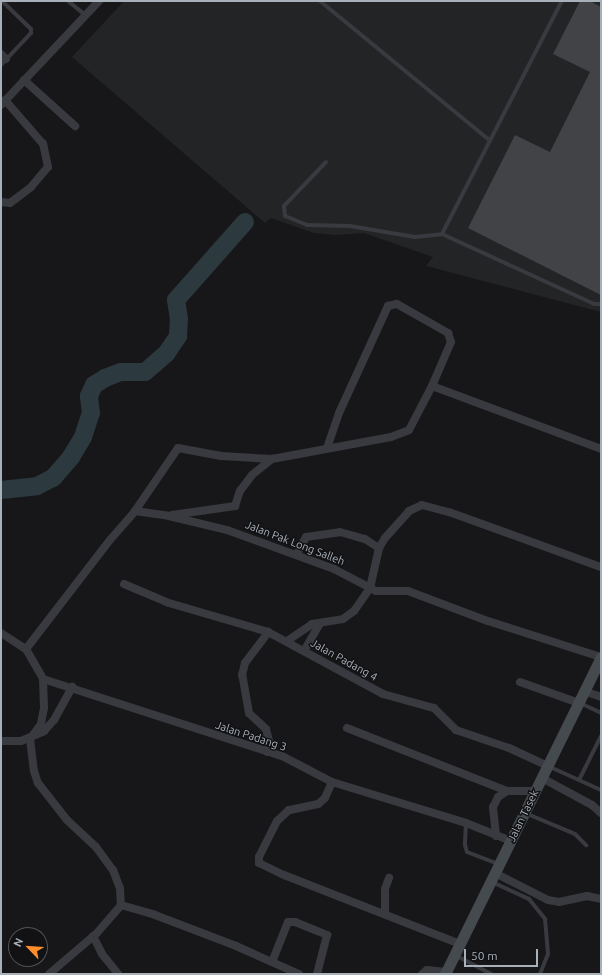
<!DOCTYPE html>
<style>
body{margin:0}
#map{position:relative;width:602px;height:975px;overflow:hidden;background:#171719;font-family:Ubuntu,sans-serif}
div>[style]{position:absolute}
.built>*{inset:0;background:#232426}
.river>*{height:18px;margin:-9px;padding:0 9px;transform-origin:9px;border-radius:9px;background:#2c3a3f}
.building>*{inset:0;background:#414346}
.service>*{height:4px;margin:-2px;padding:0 2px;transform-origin:2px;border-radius:2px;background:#383a3f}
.minor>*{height:8px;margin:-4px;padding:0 4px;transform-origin:4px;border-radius:4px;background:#383a3f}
.secondary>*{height:11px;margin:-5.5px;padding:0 5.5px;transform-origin:5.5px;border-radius:5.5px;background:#454a4f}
span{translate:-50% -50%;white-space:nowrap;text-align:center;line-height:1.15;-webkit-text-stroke:3px #121214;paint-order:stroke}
.street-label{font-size:11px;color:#a8b1ba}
.frame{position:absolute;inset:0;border:2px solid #a8b1ba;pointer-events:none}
.north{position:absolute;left:8px;top:927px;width:40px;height:40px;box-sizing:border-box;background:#121214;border:1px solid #4e5256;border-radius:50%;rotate:295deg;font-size:11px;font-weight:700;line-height:16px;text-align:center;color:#a8b1ba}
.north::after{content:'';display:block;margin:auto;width:14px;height:18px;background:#ff8d29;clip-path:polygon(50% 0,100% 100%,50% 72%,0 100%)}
.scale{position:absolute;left:464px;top:949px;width:74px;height:18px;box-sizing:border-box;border:2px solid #a8b1ba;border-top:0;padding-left:5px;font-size:12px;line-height:14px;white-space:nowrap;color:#a8b1ba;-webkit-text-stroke:3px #121214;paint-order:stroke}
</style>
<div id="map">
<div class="built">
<i style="clip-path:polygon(124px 1px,601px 1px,601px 312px,426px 266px,433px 257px,364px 233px,336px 235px,314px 233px,271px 218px,265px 223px,72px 57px)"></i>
</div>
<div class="river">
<i style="left:1px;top:490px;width:36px;rotate:-6deg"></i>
<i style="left:37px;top:486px;width:18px;rotate:-27deg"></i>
<i style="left:53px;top:478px;width:28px;rotate:-49deg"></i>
<i style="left:71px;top:457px;width:23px;rotate:-59deg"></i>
<i style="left:83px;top:437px;width:25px;rotate:-72deg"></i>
<i style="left:91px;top:413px;width:17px;rotate:-97deg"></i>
<i style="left:89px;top:396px;width:12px;rotate:-66deg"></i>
<i style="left:94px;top:385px;width:13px;rotate:-32deg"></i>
<i style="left:105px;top:378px;width:17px;rotate:-21deg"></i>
<i style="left:121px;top:372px;width:24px"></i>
<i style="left:145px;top:372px;width:28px;rotate:-41deg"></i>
<i style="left:166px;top:354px;width:22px;rotate:-56deg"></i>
<i style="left:178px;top:336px;width:17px;rotate:-87deg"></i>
<i style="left:179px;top:319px;width:19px;rotate:-99deg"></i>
<i style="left:176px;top:300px;width:104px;rotate:-48.5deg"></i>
</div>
<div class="building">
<i style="clip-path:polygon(580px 1px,590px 1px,601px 7px,601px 295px,468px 228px,515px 135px,550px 152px,590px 72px,553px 54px)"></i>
</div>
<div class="service">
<i style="left:68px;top:1px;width:22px;rotate:39deg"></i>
<i style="left:320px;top:1px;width:219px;rotate:39.4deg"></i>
<i style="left:1px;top:65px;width:44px;rotate:-46.8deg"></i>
<i style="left:31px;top:33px;width:4px;rotate:-90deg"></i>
<i style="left:31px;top:29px;width:40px;rotate:-136deg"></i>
<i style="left:326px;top:162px;width:61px;rotate:133.7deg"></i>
<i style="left:284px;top:206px;width:10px;rotate:84deg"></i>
<i style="left:285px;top:216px;width:24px;rotate:22deg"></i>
<i style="left:307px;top:225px;width:43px;rotate:1.3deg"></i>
<i style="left:350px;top:226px;width:66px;rotate:9.6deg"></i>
<i style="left:415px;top:237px;width:27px;rotate:-6deg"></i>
<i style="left:442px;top:234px;width:167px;rotate:24.7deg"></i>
<i style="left:594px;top:304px;width:7px"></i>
<i style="left:442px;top:234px;width:262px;rotate:-62.8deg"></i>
<i style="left:580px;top:703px;width:23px;rotate:25deg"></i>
<i style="left:548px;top:766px;width:58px;rotate:24.4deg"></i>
<i style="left:579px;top:780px;width:49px;rotate:-63.4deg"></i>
<i style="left:525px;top:813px;width:54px;rotate:22.8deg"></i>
<i style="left:575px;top:834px;width:16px;rotate:45deg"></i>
<i style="left:466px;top:823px;width:22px;rotate:93deg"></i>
<i style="left:465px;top:845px;width:7px;rotate:74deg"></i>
<i style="left:467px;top:852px;width:34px;rotate:21deg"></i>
<i style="left:492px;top:882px;width:41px;rotate:24.7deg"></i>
<i style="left:529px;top:899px;width:26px;rotate:51deg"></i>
<i style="left:545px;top:919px;width:35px;rotate:85deg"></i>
<i style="left:548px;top:954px;width:22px;rotate:112deg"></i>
<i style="left:455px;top:955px;width:41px;rotate:27.8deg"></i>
</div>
<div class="minor">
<i style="left:1px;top:54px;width:7px;rotate:45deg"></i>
<i style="left:24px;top:80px;width:69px;rotate:42deg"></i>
<i style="left:1px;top:105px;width:143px;rotate:-46.7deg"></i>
<i style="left:1px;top:202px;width:9px;rotate:6deg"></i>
<i style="left:10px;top:203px;width:26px;rotate:-37deg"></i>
<i style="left:31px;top:187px;width:26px;rotate:-50deg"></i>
<i style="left:48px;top:167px;width:24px;rotate:-102deg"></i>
<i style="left:43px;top:144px;width:58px;rotate:-130.8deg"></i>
<i style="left:327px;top:448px;width:37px;rotate:-71deg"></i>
<i style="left:339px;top:413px;width:118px;rotate:-65.4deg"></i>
<i style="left:388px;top:306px;width:9px;rotate:-13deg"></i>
<i style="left:397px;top:304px;width:59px;rotate:29.6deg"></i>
<i style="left:448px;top:333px;width:9px;rotate:72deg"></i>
<i style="left:451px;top:342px;width:48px;rotate:113.4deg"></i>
<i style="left:135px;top:511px;width:34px;rotate:8deg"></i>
<i style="left:169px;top:516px;width:60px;rotate:13.6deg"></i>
<i style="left:227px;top:530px;width:114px;rotate:20deg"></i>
<i style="left:334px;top:569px;width:47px;rotate:27.6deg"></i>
<i style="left:376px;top:591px;width:32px"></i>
<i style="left:408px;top:591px;width:85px;rotate:20.6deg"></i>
<i style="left:488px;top:621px;width:119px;rotate:17.7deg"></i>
<i style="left:172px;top:515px;width:64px;rotate:-8.1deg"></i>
<i style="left:235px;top:506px;width:16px;rotate:-72deg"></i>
<i style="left:240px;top:491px;width:20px;rotate:-53deg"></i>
<i style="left:252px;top:475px;width:26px;rotate:-39deg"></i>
<i style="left:297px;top:554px;width:19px;rotate:-62deg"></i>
<i style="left:306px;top:537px;width:34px;rotate:-8deg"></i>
<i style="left:340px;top:532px;width:26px;rotate:16deg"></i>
<i style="left:365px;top:539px;width:17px;rotate:33deg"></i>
<i style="left:124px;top:584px;width:49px;rotate:22.9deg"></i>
<i style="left:169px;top:603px;width:103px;rotate:16.3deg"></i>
<i style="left:268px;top:632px;width:131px;rotate:28.3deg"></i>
<i style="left:383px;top:694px;width:53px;rotate:15.4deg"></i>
<i style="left:434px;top:708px;width:31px;rotate:45deg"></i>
<i style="left:456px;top:730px;width:56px;rotate:18.8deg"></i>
<i style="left:509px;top:748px;width:43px;rotate:24.8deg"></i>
<i style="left:1px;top:633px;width:30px;rotate:33deg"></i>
<i style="left:26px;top:649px;width:34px;rotate:60deg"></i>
<i style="left:43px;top:679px;width:253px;rotate:17.9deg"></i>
<i style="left:284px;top:757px;width:54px;rotate:27.5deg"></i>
<i style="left:332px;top:782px;width:140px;rotate:17deg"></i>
<i style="left:466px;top:823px;width:48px;rotate:21.8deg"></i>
<i style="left:287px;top:641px;width:30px;rotate:-34deg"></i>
<i style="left:312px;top:624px;width:31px;rotate:-9deg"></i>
<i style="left:343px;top:619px;width:14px;rotate:-36deg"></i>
<i style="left:354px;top:611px;width:28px;rotate:-55deg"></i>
<i style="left:370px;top:588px;width:41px;rotate:-77.3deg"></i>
<i style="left:379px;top:548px;width:12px;rotate:-59deg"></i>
<i style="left:385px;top:538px;width:36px;rotate:-48deg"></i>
<i style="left:409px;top:511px;width:14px;rotate:-25deg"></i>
<i style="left:422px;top:505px;width:28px;rotate:15deg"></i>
<i style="left:449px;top:512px;width:162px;rotate:19.9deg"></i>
<i style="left:26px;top:649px;width:138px;rotate:-52.4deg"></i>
<i style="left:110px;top:540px;width:38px;rotate:-49deg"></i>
<i style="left:135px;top:511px;width:76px;rotate:-55.7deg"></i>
<i style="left:178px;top:448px;width:44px;rotate:10.5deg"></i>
<i style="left:221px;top:456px;width:51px;rotate:3.4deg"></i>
<i style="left:272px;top:459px;width:121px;rotate:-10.5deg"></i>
<i style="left:391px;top:437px;width:19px;rotate:-21deg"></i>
<i style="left:409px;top:430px;width:50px;rotate:-62.4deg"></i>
<i style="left:432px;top:386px;width:180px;rotate:20.4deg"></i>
<i style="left:304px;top:651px;width:32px;rotate:-60deg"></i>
<i style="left:43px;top:679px;width:29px;rotate:88deg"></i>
<i style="left:44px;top:708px;width:16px;rotate:101deg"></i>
<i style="left:41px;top:724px;width:19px;rotate:126deg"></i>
<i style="left:30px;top:739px;width:32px;rotate:83deg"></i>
<i style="left:34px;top:771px;width:13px;rotate:72deg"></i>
<i style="left:38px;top:783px;width:47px;rotate:51.9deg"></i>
<i style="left:67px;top:820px;width:40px;rotate:43deg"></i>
<i style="left:96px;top:847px;width:29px;rotate:54deg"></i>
<i style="left:113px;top:870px;width:19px;rotate:69deg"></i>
<i style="left:120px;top:888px;width:17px;rotate:87deg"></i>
<i style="left:520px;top:682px;width:63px;rotate:19.6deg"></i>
<i style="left:584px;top:691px;width:18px;rotate:19deg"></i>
<i style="left:347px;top:728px;width:172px;rotate:21.5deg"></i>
<i style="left:507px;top:791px;width:28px"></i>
<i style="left:1px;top:741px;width:20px"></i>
<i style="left:21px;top:741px;width:25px;rotate:-23deg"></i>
<i style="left:44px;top:731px;width:15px;rotate:-48deg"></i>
<i style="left:54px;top:720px;width:38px;rotate:-61deg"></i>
<i style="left:267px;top:752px;width:11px;rotate:-80deg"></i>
<i style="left:269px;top:741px;width:12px;rotate:-104deg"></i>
<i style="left:266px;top:729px;width:23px;rotate:-137deg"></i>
<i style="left:249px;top:713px;width:39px;rotate:-100deg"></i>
<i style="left:242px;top:675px;width:12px;rotate:-76deg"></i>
<i style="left:245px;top:663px;width:39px;rotate:-53deg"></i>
<i style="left:542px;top:778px;width:57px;rotate:28.4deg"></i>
<i style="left:592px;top:805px;width:12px;rotate:42deg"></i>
<i style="left:332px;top:782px;width:17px;rotate:114deg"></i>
<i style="left:325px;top:798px;width:9px;rotate:139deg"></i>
<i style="left:318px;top:804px;width:30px;rotate:168deg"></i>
<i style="left:289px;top:810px;width:16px;rotate:137deg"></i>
<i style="left:277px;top:821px;width:40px;rotate:116.6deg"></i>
<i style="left:259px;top:857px;width:6px;rotate:90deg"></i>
<i style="left:259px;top:863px;width:28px;rotate:26deg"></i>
<i style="left:284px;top:875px;width:189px;rotate:21.4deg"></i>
<i style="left:496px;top:836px;width:29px;rotate:-96deg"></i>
<i style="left:493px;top:807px;width:11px;rotate:-63deg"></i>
<i style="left:498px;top:797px;width:11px;rotate:-34deg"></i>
<i style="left:495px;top:873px;width:59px;rotate:27deg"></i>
<i style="left:548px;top:900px;width:11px;rotate:10deg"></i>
<i style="left:559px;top:902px;width:29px;rotate:-12deg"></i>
<i style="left:587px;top:896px;width:14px;rotate:12deg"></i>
<i style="left:385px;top:913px;width:24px;rotate:-90deg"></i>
<i style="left:385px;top:889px;width:12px;rotate:-70deg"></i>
<i style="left:93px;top:936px;width:20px;rotate:63deg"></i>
<i style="left:102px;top:954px;width:26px;rotate:51deg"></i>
<i style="left:272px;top:962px;width:43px;rotate:-68.2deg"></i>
<i style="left:288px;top:922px;width:7px"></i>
<i style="left:295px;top:922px;width:35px;rotate:22deg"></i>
<i style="left:327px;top:935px;width:40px;rotate:104.4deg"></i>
<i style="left:49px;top:974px;width:62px;rotate:-40.4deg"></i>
<i style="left:96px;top:934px;width:38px;rotate:-49deg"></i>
<i style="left:121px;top:905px;width:35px;rotate:16deg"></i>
<i style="left:155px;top:915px;width:87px;rotate:20.9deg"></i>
<i style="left:236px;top:946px;width:69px;rotate:24deg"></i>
<i style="left:422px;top:974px;width:6px;rotate:-39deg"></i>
<i style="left:427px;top:970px;width:19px;rotate:6deg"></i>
</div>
<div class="secondary">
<i style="left:445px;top:974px;width:353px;rotate:-63.8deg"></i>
</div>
<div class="street-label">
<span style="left:295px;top:543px;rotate:21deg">Jalan Pak Long Salleh</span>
<span style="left:344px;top:660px;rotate:29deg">Jalan Padang 4</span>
<span style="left:251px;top:736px;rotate:18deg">Jalan Padang 3</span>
<span style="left:523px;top:816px;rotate:-64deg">Jalan Tasek</span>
</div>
<div class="frame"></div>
<div class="north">N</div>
<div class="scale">50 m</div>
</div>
